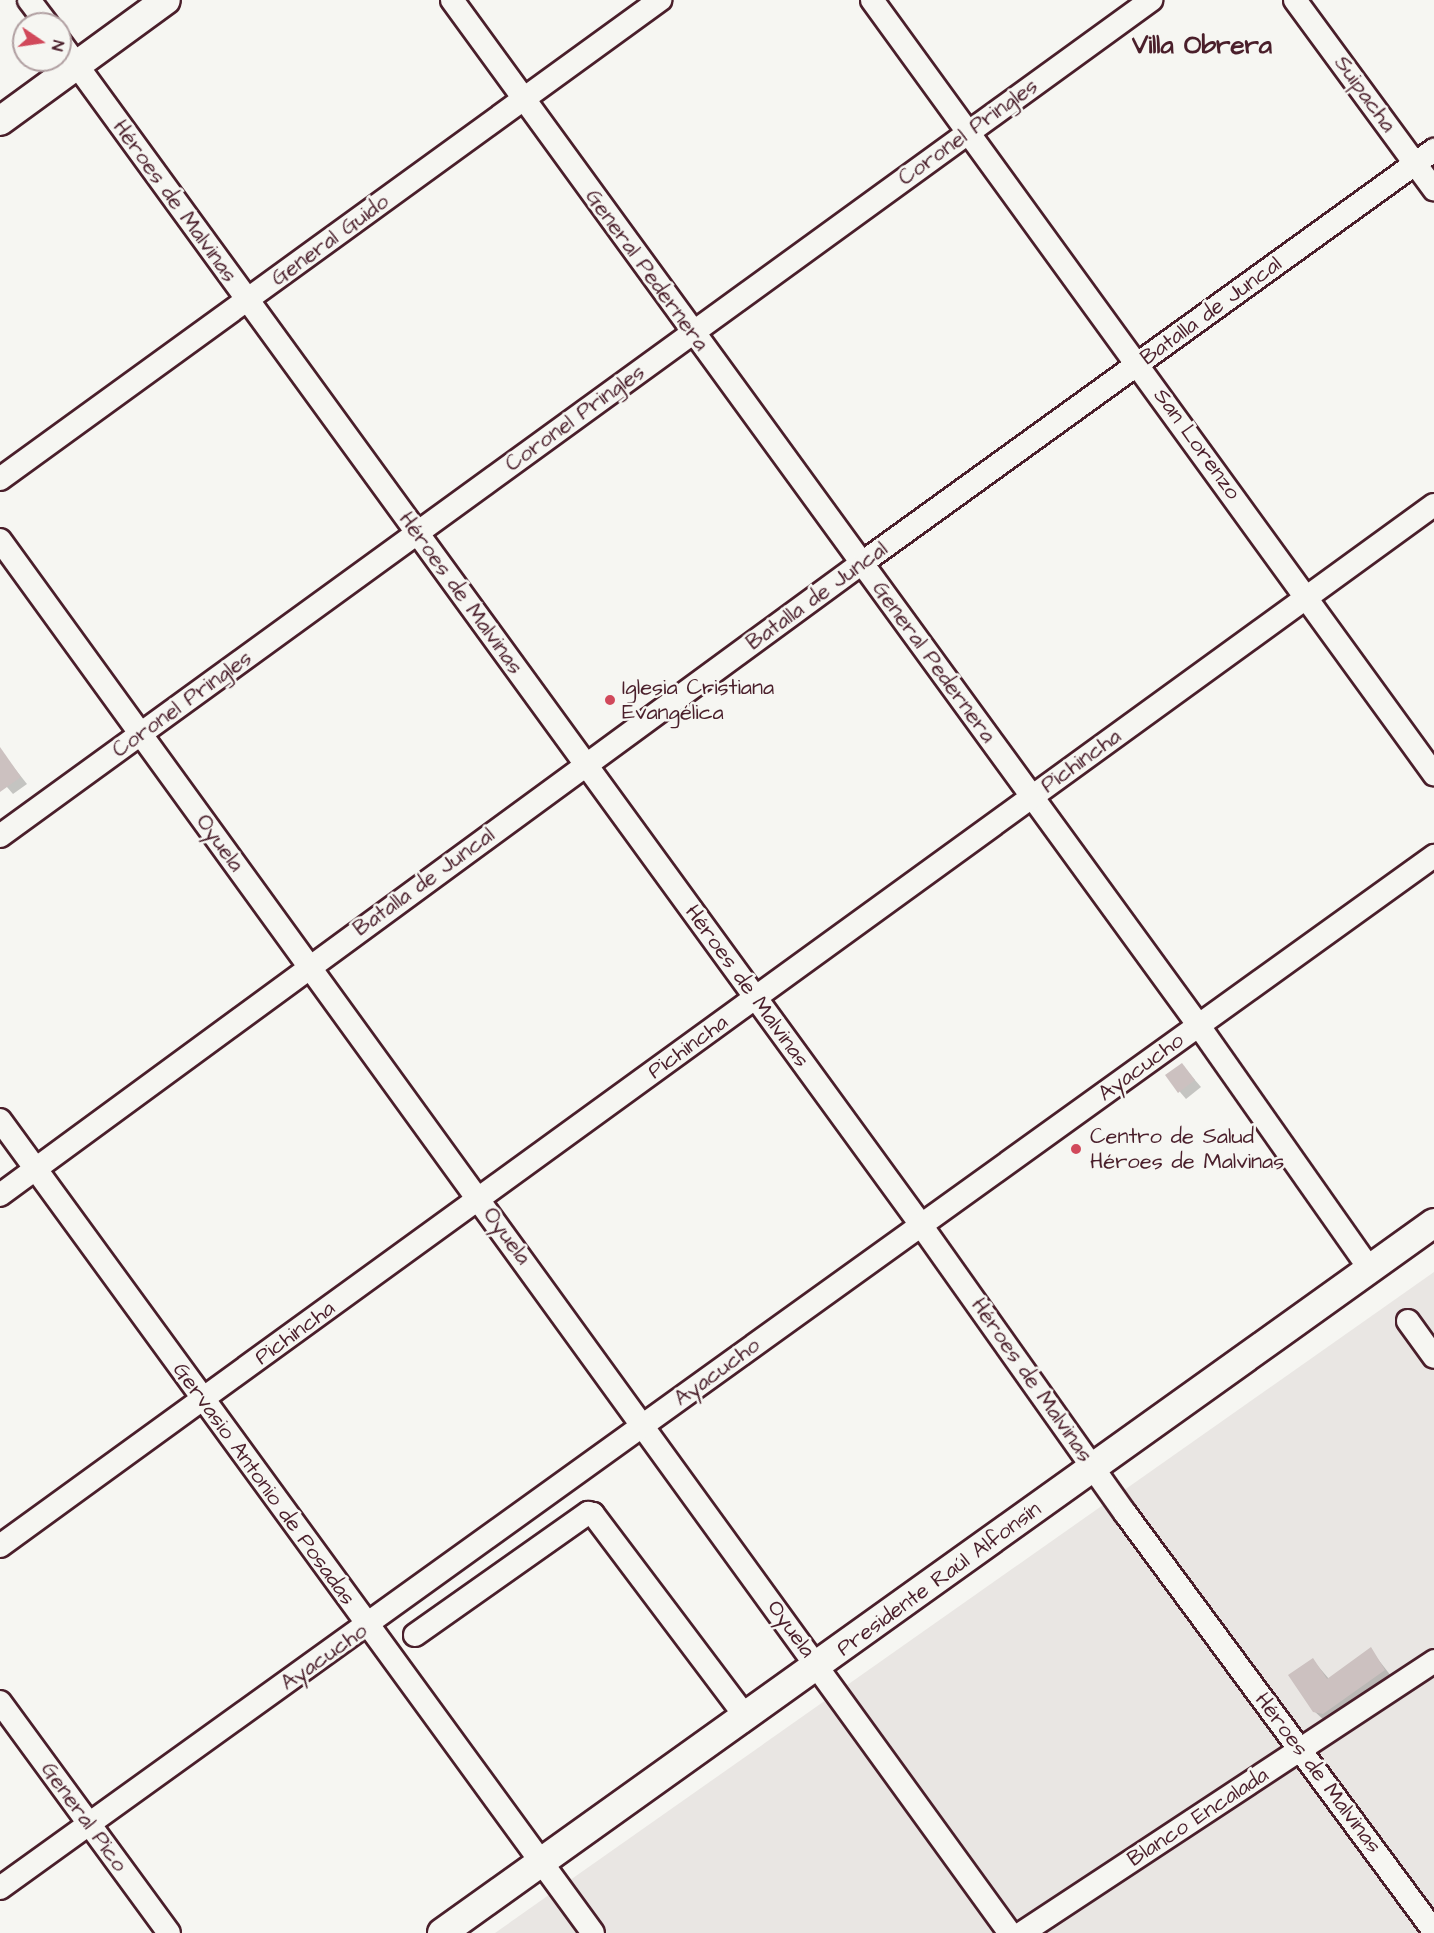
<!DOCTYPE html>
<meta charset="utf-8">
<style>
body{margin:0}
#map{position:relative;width:1434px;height:1933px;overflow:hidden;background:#f6f6f2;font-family:"Architects Daughter",sans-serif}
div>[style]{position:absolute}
.built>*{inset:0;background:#e9e6e3}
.shadow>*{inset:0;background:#0003}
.building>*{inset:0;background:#ccc1c0}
.roads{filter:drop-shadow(2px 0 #4a1f2b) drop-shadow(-2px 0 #4a1f2b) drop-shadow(0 2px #4a1f2b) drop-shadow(0 -2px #4a1f2b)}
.minor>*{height:22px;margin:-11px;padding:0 11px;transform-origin:11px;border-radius:11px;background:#f6f6f2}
.major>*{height:28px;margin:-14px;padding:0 14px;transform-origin:14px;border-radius:14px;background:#f6f6f2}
.dots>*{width:16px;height:16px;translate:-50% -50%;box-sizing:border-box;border:3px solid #f6f6f2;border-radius:50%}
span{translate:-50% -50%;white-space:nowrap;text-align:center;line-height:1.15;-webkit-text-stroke:5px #f6f6f2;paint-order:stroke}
.street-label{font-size:22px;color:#4a1f2b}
.poi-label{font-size:22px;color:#4a1f2b}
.left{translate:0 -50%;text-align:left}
.quarter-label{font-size:26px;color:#4a1f2b;font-weight:700}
.north{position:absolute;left:12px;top:12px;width:60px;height:60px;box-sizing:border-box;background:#f6f6f2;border:2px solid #b1a0a2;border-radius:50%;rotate:103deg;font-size:16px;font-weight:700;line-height:24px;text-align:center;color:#4a1f2b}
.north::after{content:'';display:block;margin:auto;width:21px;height:27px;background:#d1495b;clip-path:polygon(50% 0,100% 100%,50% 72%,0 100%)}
</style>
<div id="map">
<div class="built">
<i style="clip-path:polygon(1434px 1272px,1434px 1933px,495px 1933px)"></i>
</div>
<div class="shadow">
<i style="clip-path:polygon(4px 755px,27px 784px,13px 794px,0 779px,0 758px)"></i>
<i style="clip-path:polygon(1182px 1065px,1201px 1087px,1186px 1099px,1180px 1092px)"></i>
<i style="clip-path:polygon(1370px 1649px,1395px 1681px,1326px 1722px,1314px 1711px,1312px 1659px,1329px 1679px)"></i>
</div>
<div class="building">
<i style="clip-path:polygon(0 747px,21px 777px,0 792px)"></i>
<i style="clip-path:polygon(1182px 1063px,1195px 1080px,1178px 1093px,1165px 1075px)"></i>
<i style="clip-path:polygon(1371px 1647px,1385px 1670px,1323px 1714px,1313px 1712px,1288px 1675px,1313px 1658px,1327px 1679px)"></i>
</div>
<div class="roads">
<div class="minor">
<i style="left:29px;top:0;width:30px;rotate:53deg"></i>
<i style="left:452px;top:0;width:1269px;rotate:53.94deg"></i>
<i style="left:1199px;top:1026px;width:297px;rotate:54.9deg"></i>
<i style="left:872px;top:0;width:957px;rotate:54.02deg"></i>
<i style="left:1295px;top:0;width:235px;rotate:53.7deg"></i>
<i style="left:60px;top:42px;width:1463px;rotate:53.95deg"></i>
<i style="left:921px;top:1225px;width:353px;rotate:54.7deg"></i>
<i style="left:1125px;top:1513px;width:520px;rotate:53.53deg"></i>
<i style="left:0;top:479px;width:816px;rotate:-35.97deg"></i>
<i style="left:0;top:540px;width:1721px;rotate:54.06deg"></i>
<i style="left:0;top:836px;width:1423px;rotate:-35.99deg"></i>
<i style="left:0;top:1120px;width:1006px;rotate:53.89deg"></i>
<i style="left:0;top:1195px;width:1069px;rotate:-36.25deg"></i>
<i style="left:862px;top:563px;width:706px;rotate:-35.83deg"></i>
<i style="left:1408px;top:1321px;width:44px;rotate:54.2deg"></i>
<i style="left:0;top:1546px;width:1772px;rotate:-35.98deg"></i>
<i style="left:415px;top:1635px;width:212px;rotate:-35.2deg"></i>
<i style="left:588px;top:1513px;width:5px;rotate:11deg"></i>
<i style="left:593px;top:1514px;width:254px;rotate:53deg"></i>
<i style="left:0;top:1702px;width:286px;rotate:53.8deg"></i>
<i style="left:0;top:1888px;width:1767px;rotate:-35.74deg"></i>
<i style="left:1022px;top:1933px;width:494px;rotate:-33.4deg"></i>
</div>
<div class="major">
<i style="left:0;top:121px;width:205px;rotate:-36.1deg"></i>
<i style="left:442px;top:1933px;width:1220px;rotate:-35.59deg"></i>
</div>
</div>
<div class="dots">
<i style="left:610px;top:700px;background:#d1495b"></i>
<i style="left:1076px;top:1149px;background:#d1495b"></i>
</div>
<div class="street-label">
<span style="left:1365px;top:94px;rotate:54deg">Suipacha</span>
<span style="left:968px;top:132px;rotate:-36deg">Coronel Pringles</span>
<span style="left:175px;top:201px;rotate:54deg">Héroes de Malvinas</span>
<span style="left:330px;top:240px;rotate:-36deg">General Guido</span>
<span style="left:647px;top:270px;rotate:54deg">General Pedernera</span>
<span style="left:1211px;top:311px;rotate:-36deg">Batalla de Juncal</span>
<span style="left:575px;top:418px;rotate:-36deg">Coronel Pringles</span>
<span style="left:1197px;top:444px;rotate:54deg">San Lorenzo</span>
<span style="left:461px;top:593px;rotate:54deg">Héroes de Malvinas</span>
<span style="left:817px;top:596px;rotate:-36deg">Batalla de Juncal</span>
<span style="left:934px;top:662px;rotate:54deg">General Pedernera</span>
<span style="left:182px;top:704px;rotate:-36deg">Coronel Pringles</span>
<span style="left:1081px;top:761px;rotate:-36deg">Pichincha</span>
<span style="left:220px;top:843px;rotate:54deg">Oyuela</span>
<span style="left:424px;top:882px;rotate:-36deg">Batalla de Juncal</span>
<span style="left:747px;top:986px;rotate:54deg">Héroes de Malvinas</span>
<span style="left:688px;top:1047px;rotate:-36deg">Pichincha</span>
<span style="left:1141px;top:1067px;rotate:-36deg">Ayacucho</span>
<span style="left:507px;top:1236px;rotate:54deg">Oyuela</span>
<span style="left:295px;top:1333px;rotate:-36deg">Pichincha</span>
<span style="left:717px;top:1372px;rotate:-36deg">Ayacucho</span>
<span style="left:1032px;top:1380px;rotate:55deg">Héroes de Malvinas</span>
<span style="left:264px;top:1484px;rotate:54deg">Gervasio Antonio de Posadas</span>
<span style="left:939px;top:1579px;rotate:-36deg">Presidente Raúl Alfonsín</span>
<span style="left:791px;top:1629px;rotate:54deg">Oyuela</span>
<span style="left:324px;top:1657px;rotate:-35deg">Ayacucho</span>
<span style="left:1318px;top:1773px;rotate:53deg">Héroes de Malvinas</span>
<span style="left:84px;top:1817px;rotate:54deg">General Pico</span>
<span style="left:1198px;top:1817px;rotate:-33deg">Blanco Encalada</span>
</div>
<div class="poi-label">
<span class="left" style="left:622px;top:700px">Iglesia Cristiana<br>Evangélica</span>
<span class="left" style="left:1090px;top:1149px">Centro de Salud<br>Héroes de Malvinas</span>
</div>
<div class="quarter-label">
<span style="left:1202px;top:46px">Villa Obrera</span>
</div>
<div class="north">N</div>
</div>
